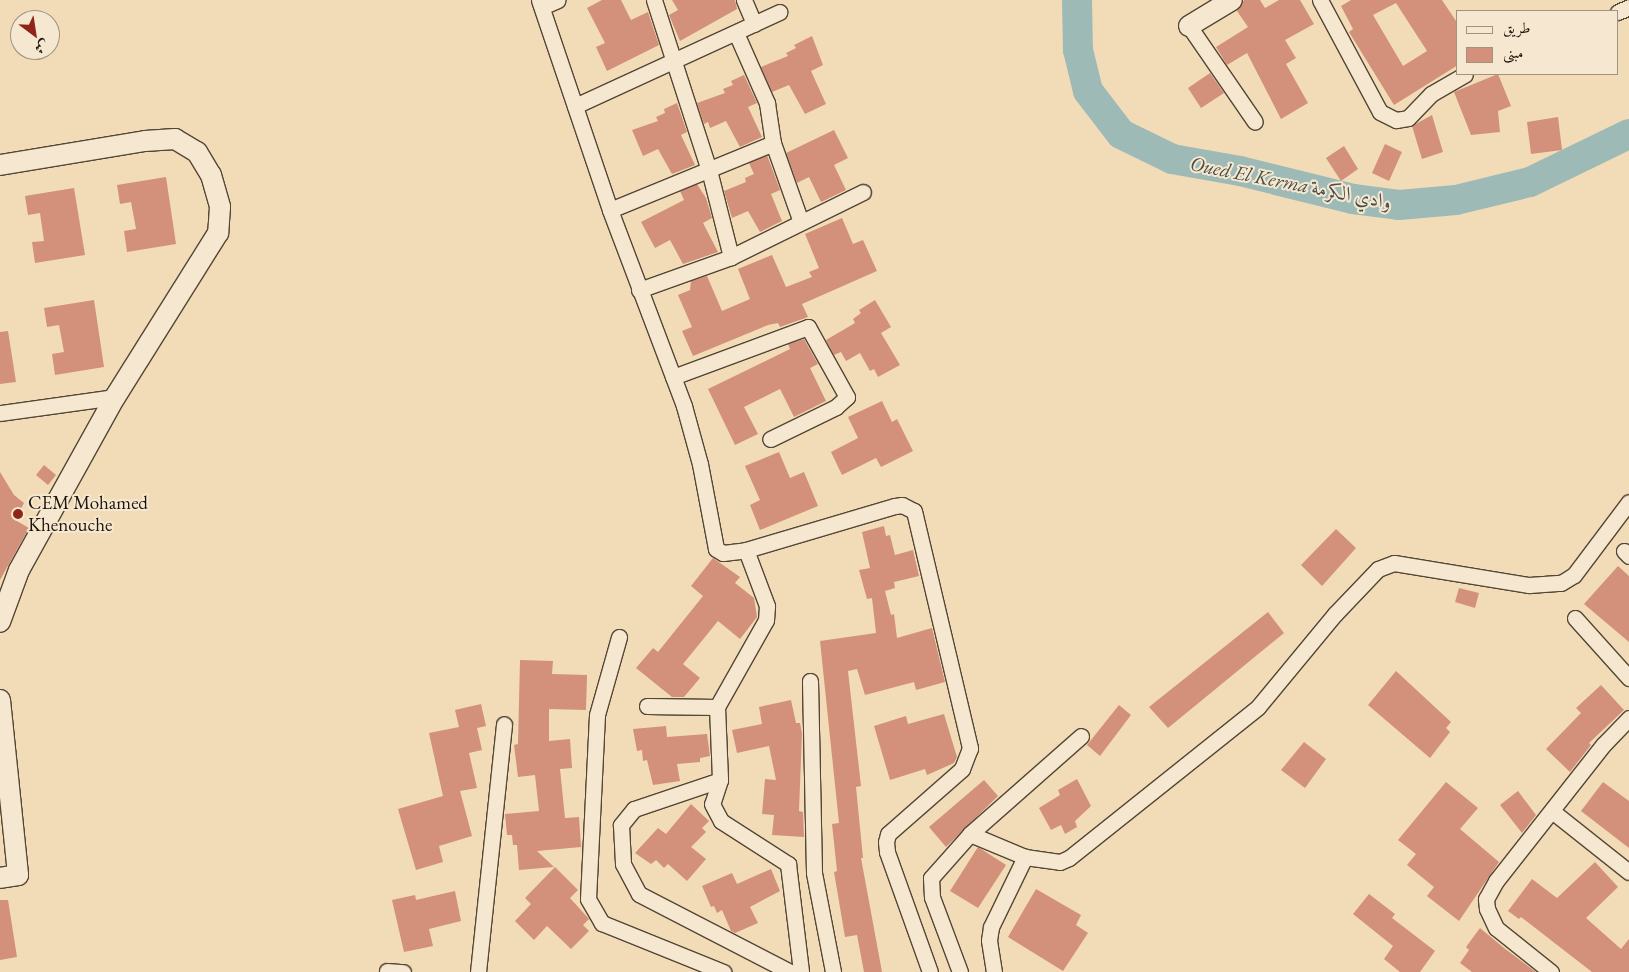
<!DOCTYPE html>
<meta charset="utf-8">
<style>
body{margin:0}
#map{position:relative;width:1629px;height:972px;overflow:hidden;background:#f1dcb7;font-family:"EB Garamond",Amiri,serif}
div>[style]{position:absolute}
.river>*{height:30px;margin:-15px;padding:0 15px;transform-origin:15px;border-radius:15px;background:#9dbab7}
.building>*{inset:0;background:#d3907b}
.roads{filter:drop-shadow(1px 0 #544635) drop-shadow(-1px 0 #544635) drop-shadow(0 1px #544635) drop-shadow(0 -1px #544635)}
.street>*{height:15px;margin:-7.5px;padding:0 7.5px;transform-origin:7.5px;border-radius:7.5px;background:#f6e8d0}
.secondary>*{height:20px;margin:-10px;padding:0 10px;transform-origin:10px;border-radius:10px;background:#f6e8d0}
.dots>*{width:14px;height:14px;translate:-50% -50%;box-sizing:border-box;border:2px solid #f6e8d0;border-radius:50%}
span{translate:-50% -50%;white-space:nowrap;text-align:center;line-height:1.15;-webkit-text-stroke:4px #f6e8d0;paint-order:stroke}
.poi-label{font-size:19px;color:#1f140a}
.left{translate:0 -50%;text-align:left}
.water-label{font-size:20px;color:#4b4e47;font-style:italic}
.legend{position:absolute;left:1456px;top:10px;width:162px;height:65px;box-sizing:border-box;background:#f6e8d0;border:1px solid #a09381;margin:0;padding:6px 9px;list-style:none;font-size:15px;color:#1f140a}
.legend li{display:flex;align-items:center;gap:10px;height:25px}
.legend b{width:25px;border:1px solid #a09381}
.north{position:absolute;left:10px;top:10px;width:50px;height:50px;box-sizing:border-box;background:#f6e8d0;border:1px solid #a09381;border-radius:50%;rotate:149deg;font-size:14px;font-weight:700;line-height:20px;text-align:center;color:#1f140a}
.north::after{content:'';display:block;margin:auto;width:18px;height:22px;background:#8f2418;clip-path:polygon(50% 0,100% 100%,50% 72%,0 100%)}
</style>
<div id="map">
<div class="river">
<i style="left:1077px;top:0;width:50px;rotate:88.9deg"></i>
<i style="left:1078px;top:50px;width:42px;rotate:76.3deg"></i>
<i style="left:1088px;top:91px;width:54px;rotate:52.5deg"></i>
<i style="left:1121px;top:134px;width:57px;rotate:26.1deg"></i>
<i style="left:1172px;top:159px;width:69px;rotate:10deg"></i>
<i style="left:1240px;top:171px;width:116px;rotate:13.9deg"></i>
<i style="left:1353px;top:199px;width:46px;rotate:7.4deg"></i>
<i style="left:1399px;top:205px;width:57px;rotate:-5deg"></i>
<i style="left:1456px;top:200px;width:76px;rotate:-13.7deg"></i>
<i style="left:1530px;top:182px;width:110px;rotate:-25.9deg"></i>
</div>
<div class="building">
<i style="clip-path:polygon(602px 0,621px 0,631px 20px,648px 12px,659px 45px,607px 71px,596px 47px,605px 43px,587px 8px)"></i>
<i style="clip-path:polygon(672px 0,735px 0,737px 9px,680px 41px,669px 15px,678px 10px)"></i>
<i style="clip-path:polygon(1244px 0,1260px 0,1265px 8px,1279px 0,1300px 0,1314px 24px,1285px 40px,1296px 58px,1286px 64px,1308px 103px,1281px 119px,1247px 53px,1227px 65px,1216px 47px,1248px 27px,1237px 11px)"></i>
<i style="clip-path:polygon(evenodd,1351px 0,1442px 0,1458px 24px,1458px 65px,1394px 105px,1349px 32px,1353px 29px,1341px 6px,1351px 0,1396px 3px,1427px 51px,1403px 66px,1373px 15px,1396px 3px)"></i>
<i style="clip-path:polygon(812px 36px,823px 65px,811px 71px,826px 104px,805px 114px,789px 85px,772px 92px,761px 67px,788px 56px,786px 53px,796px 48px,794px 45px)"></i>
<i style="clip-path:polygon(1210px 73px,1224px 93px,1201px 108px,1188px 88px)"></i>
<i style="clip-path:polygon(1498px 74px,1511px 106px,1498px 111px,1500px 132px,1471px 135px,1454px 92px)"></i>
<i style="clip-path:polygon(744px 75px,757px 103px,748px 107px,762px 137px,740px 147px,726px 121px,710px 128px,708px 122px,704px 124px,697px 103px,725px 93px,723px 89px,733px 85px,731px 81px)"></i>
<i style="clip-path:polygon(677px 103px,687px 132px,681px 135px,695px 165px,672px 174px,658px 149px,643px 156px,632px 130px,658px 121px,656px 117px,665px 113px,664px 109px)"></i>
<i style="clip-path:polygon(1432px 115px,1443px 152px,1422px 159px,1412px 126px)"></i>
<i style="clip-path:polygon(1558px 117px,1562px 150px,1531px 154px,1527px 122px)"></i>
<i style="clip-path:polygon(834px 130px,848px 158px,834px 165px,846px 190px,821px 202px,809px 177px,797px 183px,786px 153px)"></i>
<i style="clip-path:polygon(1385px 144px,1402px 152px,1389px 181px,1372px 173px)"></i>
<i style="clip-path:polygon(1344px 146px,1358px 169px,1341px 181px,1326px 158px)"></i>
<i style="clip-path:polygon(767px 155px,780px 190px,771px 194px,782px 221px,760px 232px,748px 211px,732px 218px,724px 191px,746px 182px,745px 178px,754px 174px,749px 163px)"></i>
<i style="clip-path:polygon(166px 177px,176px 244px,127px 252px,124px 231px,136px 229px,131px 202px,120px 204px,117px 185px)"></i>
<i style="clip-path:polygon(697px 184px,706px 198px,712px 218px,703px 223px,718px 252px,683px 264px,670px 240px,655px 248px,641px 222px,684px 200px,680px 191px)"></i>
<i style="clip-path:polygon(74px 188px,85px 255px,35px 263px,32px 242px,44px 241px,40px 213px,28px 215px,25px 196px)"></i>
<i style="clip-path:polygon(842px 218px,853px 244px,863px 240px,877px 271px,802px 304px,808px 317px,780px 327px,778px 323px,768px 325px,693px 356px,682px 331px,692px 327px,678px 295px,690px 290px,691px 281px,707px 276px,722px 311px,750px 299px,738px 269px,772px 255px,786px 287px,812px 277px,809px 272px,819px 268px,805px 234px)"></i>
<i style="clip-path:polygon(94px 300px,104px 367px,55px 375px,52px 354px,64px 352px,59px 325px,47px 327px,44px 308px)"></i>
<i style="clip-path:polygon(875px 300px,891px 327px,881px 333px,900px 365px,878px 377px,874px 369px,870px 371px,860px 353px,846px 361px,841px 352px,834px 355px,826px 340px,855px 323px,853px 319px,861px 313px,859px 310px)"></i>
<i style="clip-path:polygon(8px 331px,16px 382px,0 384px,0 332px)"></i>
<i style="clip-path:polygon(804px 339px,818px 364px,810px 368px,826px 401px,794px 417px,780px 389px,744px 407px,758px 434px,735px 445px,708px 389px,790px 349px,788px 344px)"></i>
<i style="clip-path:polygon(882px 401px,892px 422px,897px 419px,913px 451px,881px 467px,876px 458px,842px 475px,831px 452px,858px 438px,848px 417px)"></i>
<i style="clip-path:polygon(779px 452px,790px 478px,804px 472px,818px 506px,760px 530px,750px 505px,760px 500px,745px 466px)"></i>
<i style="clip-path:polygon(44px 465px,56px 475px,48px 485px,36px 475px)"></i>
<i style="clip-path:polygon(0 472px,14px 495px,24px 503px,15px 520px,29px 528px,0 580px)"></i>
<i style="clip-path:polygon(884px 526px,886px 536px,890px 535px,895px 555px,913px 550px,919px 576px,894px 582px,895px 588px,885px 591px,891px 615px,894px 614px,897px 638px,932px 628px,945px 682px,916px 690px,914px 682px,865px 695px,857px 669px,848px 671px,861px 786px,856px 787px,863px 858px,861px 858px,882px 972px,864px 972px,857px 935px,845px 937px,834px 872px,837px 871px,832px 824px,839px 823px,820px 641px,876px 633px,872px 598px,867px 599px,859px 570px,870px 568px,862px 532px)"></i>
<i style="clip-path:polygon(1336px 529px,1356px 548px,1322px 586px,1301px 565px)"></i>
<i style="clip-path:polygon(713px 558px,740px 577px,735px 583px,754px 598px,757px 617px,740px 639px,718px 621px,683px 664px,700px 678px,684px 697px,672px 697px,636px 668px,653px 648px,658px 652px,703px 596px,691px 586px)"></i>
<i style="clip-path:polygon(1618px 566px,1629px 576px,1629px 642px,1584px 604px)"></i>
<i style="clip-path:polygon(1459px 588px,1479px 593px,1475px 608px,1455px 602px)"></i>
<i style="clip-path:polygon(1268px 612px,1284px 633px,1168px 728px,1149px 707px)"></i>
<i style="clip-path:polygon(520px 660px,553px 661px,552px 674px,587px 675px,586px 710px,549px 709px,549px 741px,570px 739px,572px 768px,560px 769px,565px 818px,579px 817px,581px 847px,537px 851px,554px 867px,519px 870px,517px 845px,513px 845px,512px 835px,507px 835px,505px 814px,539px 811px,535px 775px,518px 777px,514px 745px,518px 744px)"></i>
<i style="clip-path:polygon(1396px 671px,1451px 722px,1446px 728px,1450px 732px,1430px 758px,1368px 705px)"></i>
<i style="clip-path:polygon(1601px 685px,1624px 710px,1589px 743px,1591px 745px,1570px 772px,1546px 749px,1581px 713px,1576px 708px)"></i>
<i style="clip-path:polygon(791px 700px,796px 723px,800px 723px,802px 733px,799px 811px,803px 812px,804px 837px,772px 835px,774px 815px,762px 814px,765px 779px,776px 780px,769px 746px,737px 753px,732px 730px,762px 724px,759px 707px)"></i>
<i style="clip-path:polygon(481px 704px,486px 726px,477px 728px,482px 750px,469px 753px,477px 788px,460px 791px,472px 836px,439px 846px,443px 862px,416px 870px,398px 809px,443px 796px,429px 733px,459px 727px,455px 710px)"></i>
<i style="clip-path:polygon(1119px 705px,1131px 715px,1100px 756px,1087px 745px)"></i>
<i style="clip-path:polygon(944px 714px,957px 757px,954px 763px,927px 775px,925px 769px,890px 780px,874px 726px,906px 716px,908px 724px)"></i>
<i style="clip-path:polygon(666px 726px,667px 737px,707px 734px,710px 756px,700px 758px,700px 762px,677px 764px,680px 781px,653px 785px,647px 760px,643px 761px,642px 750px,637px 751px,633px 729px)"></i>
<i style="clip-path:polygon(1304px 742px,1326px 759px,1305px 788px,1281px 770px)"></i>
<i style="clip-path:polygon(1077px 779px,1091px 806px,1075px 821px,1077px 827px,1065px 834px,1061px 825px,1051px 830px,1039px 808px,1060px 795px,1058px 790px)"></i>
<i style="clip-path:polygon(984px 780px,998px 796px,946px 847px,929px 827px)"></i>
<i style="clip-path:polygon(1446px 782px,1478px 808px,1460px 829px,1499px 862px,1459px 921px,1427px 896px,1434px 887px,1407px 865px,1416px 854px,1398px 840px)"></i>
<i style="clip-path:polygon(1603px 782px,1629px 801px,1629px 848px,1581px 811px)"></i>
<i style="clip-path:polygon(1518px 791px,1536px 815px,1522px 833px,1500px 805px)"></i>
<i style="clip-path:polygon(691px 804px,709px 821px,702px 828px,706px 832px,691px 847px,706px 859px,687px 881px,668px 864px,664px 868px,656px 860px,651px 864px,635px 853px,658px 828px,666px 834px)"></i>
<i style="clip-path:polygon(978px 847px,1006px 865px,978px 908px,950px 891px)"></i>
<i style="clip-path:polygon(1595px 862px,1618px 887px,1586px 918px,1621px 949px,1629px 939px,1629px 972px,1592px 972px,1521px 917px,1519px 919px,1508px 911px,1532px 879px,1557px 898px)"></i>
<i style="clip-path:polygon(555px 867px,578px 890px,570px 898px,589px 919px,583px 925px,589px 931px,571px 949px,547px 926px,534px 940px,515px 921px,531px 904px,525px 898px)"></i>
<i style="clip-path:polygon(771px 869px,780px 891px,750px 907px,758px 923px,735px 933px,731px 931px,722px 910px,717px 913px,714px 906px,711px 907px,702px 886px,732px 873px,737px 884px)"></i>
<i style="clip-path:polygon(1036px 889px,1081px 915px,1076px 925px,1088px 933px,1063px 971px,1008px 937px)"></i>
<i style="clip-path:polygon(455px 891px,461px 921px,429px 929px,433px 946px,404px 952px,392px 900px,415px 895px,416px 900px)"></i>
<i style="clip-path:polygon(1369px 894px,1395px 914px,1392px 918px,1435px 951px,1420px 972px,1400px 972px,1384px 959px,1393px 946px,1353px 914px)"></i>
<i style="clip-path:polygon(0 900px,8px 900px,17px 957px,0 960px)"></i>
<i style="clip-path:polygon(1480px 928px,1504px 948px,1536px 972px,1472px 972px,1460px 963px,1469px 950px,1466px 947px)"></i>
</div>
<div class="roads">
<div class="street">
<i style="left:539px;top:0;width:222px;rotate:71.3deg"></i>
<i style="left:610px;top:210px;width:210px;rotate:69.3deg"></i>
<i style="left:684px;top:406px;width:60px;rotate:74.6deg"></i>
<i style="left:700px;top:464px;width:86px;rotate:79.3deg"></i>
<i style="left:716px;top:549px;width:8px;rotate:30deg"></i>
<i style="left:723px;top:553px;width:23px;rotate:-7deg"></i>
<i style="left:746px;top:550px;width:155px;rotate:-16.5deg"></i>
<i style="left:895px;top:506px;width:7px;rotate:-8deg"></i>
<i style="left:902px;top:505px;width:13px;rotate:27deg"></i>
<i style="left:914px;top:511px;width:244px;rotate:76.7deg"></i>
<i style="left:970px;top:748px;width:22px;rotate:111deg"></i>
<i style="left:962px;top:769px;width:98px;rotate:138.7deg"></i>
<i style="left:888px;top:834px;width:8px;rotate:104deg"></i>
<i style="left:886px;top:842px;width:10px;rotate:84deg"></i>
<i style="left:887px;top:852px;width:127px;rotate:70.3deg"></i>
<i style="left:654px;top:0;width:179px;rotate:72.1deg"></i>
<i style="left:709px;top:170px;width:90px;rotate:75.8deg"></i>
<i style="left:744px;top:0;width:26px;rotate:67deg"></i>
<i style="left:1320px;top:0;width:127px;rotate:61.8deg"></i>
<i style="left:1380px;top:112px;width:18px;rotate:27deg"></i>
<i style="left:1396px;top:120px;width:12px;rotate:-9deg"></i>
<i style="left:1408px;top:118px;width:33px;rotate:-46deg"></i>
<i style="left:1431px;top:94px;width:39px;rotate:-30deg"></i>
<i style="left:542px;top:7px;width:17px;rotate:-24deg"></i>
<i style="left:1618px;top:12px;width:12px;rotate:-24deg"></i>
<i style="left:1189px;top:26px;width:116px;rotate:55.5deg"></i>
<i style="left:736px;top:33px;width:77px;rotate:66.1deg"></i>
<i style="left:767px;top:103px;width:40px;rotate:81.5deg"></i>
<i style="left:773px;top:143px;width:84px;rotate:70.5deg"></i>
<i style="left:575px;top:106px;width:225px;rotate:-24.7deg"></i>
<i style="left:610px;top:210px;width:176px;rotate:-22.3deg"></i>
<i style="left:639px;top:290px;width:98px;rotate:-19.7deg"></i>
<i style="left:731px;top:257px;width:147px;rotate:-26.2deg"></i>
<i style="left:673px;top:377px;width:144px;rotate:-20.3deg"></i>
<i style="left:808px;top:327px;width:80px;rotate:60.9deg"></i>
<i style="left:847px;top:397px;width:15px;rotate:138deg"></i>
<i style="left:836px;top:407px;width:73px;rotate:154.1deg"></i>
<i style="left:0;top:413px;width:116px;rotate:-7.9deg"></i>
<i style="left:746px;top:550px;width:60px;rotate:69.4deg"></i>
<i style="left:767px;top:606px;width:14px;rotate:94deg"></i>
<i style="left:766px;top:620px;width:100px;rotate:119.4deg"></i>
<i style="left:717px;top:707px;width:73px;rotate:87.6deg"></i>
<i style="left:720px;top:780px;width:91px;rotate:161.4deg"></i>
<i style="left:634px;top:809px;width:21px;rotate:129deg"></i>
<i style="left:621px;top:825px;width:39px;rotate:87deg"></i>
<i style="left:623px;top:864px;width:34px;rotate:62deg"></i>
<i style="left:639px;top:894px;width:170px;rotate:27.3deg"></i>
<i style="left:1624px;top:551px;width:7px;rotate:45deg"></i>
<i style="left:1575px;top:618px;width:81px;rotate:48deg"></i>
<i style="left:619px;top:637px;width:81px;rotate:105.8deg"></i>
<i style="left:597px;top:715px;width:184px;rotate:92.8deg"></i>
<i style="left:588px;top:899px;width:28px;rotate:60deg"></i>
<i style="left:602px;top:923px;width:131px;rotate:22deg"></i>
<i style="left:810px;top:681px;width:192px;rotate:88.8deg"></i>
<i style="left:814px;top:873px;width:101px;rotate:79.1deg"></i>
<i style="left:647px;top:706px;width:70px;rotate:0.8deg"></i>
<i style="left:720px;top:780px;width:25px;rotate:108deg"></i>
<i style="left:712px;top:804px;width:19px;rotate:62deg"></i>
<i style="left:721px;top:821px;width:80px;rotate:32.7deg"></i>
<i style="left:788px;top:864px;width:109px;rotate:83.1deg"></i>
<i style="left:1552px;top:811px;width:98px;rotate:38.4deg"></i>
<i style="left:970px;top:834px;width:60px;rotate:22.7deg"></i>
<i style="left:1025px;top:857px;width:35px;rotate:8deg"></i>
<i style="left:1060px;top:862px;width:10px;rotate:-24deg"></i>
<i style="left:1069px;top:858px;width:242px;rotate:-38.6deg"></i>
<i style="left:1258px;top:707px;width:121px;rotate:-50.4deg"></i>
<i style="left:1335px;top:614px;width:62px;rotate:-46.3deg"></i>
<i style="left:1378px;top:569px;width:17px;rotate:-21deg"></i>
<i style="left:1394px;top:563px;width:137px;rotate:9.3deg"></i>
<i style="left:1529px;top:585px;width:32px;rotate:-4deg"></i>
<i style="left:1561px;top:583px;width:15px;rotate:-32deg"></i>
<i style="left:1574px;top:575px;width:91px;rotate:-53deg"></i>
<i style="left:387px;top:971px;width:16px;rotate:4deg"></i>
<i style="left:478px;top:972px;width:249px;rotate:-84deg"></i>
<i style="left:960px;top:972px;width:80px;rotate:-110.5deg"></i>
<i style="left:932px;top:897px;width:19px;rotate:-93deg"></i>
<i style="left:931px;top:878px;width:59px;rotate:-48.4deg"></i>
<i style="left:970px;top:834px;width:148px;rotate:-41.4deg"></i>
<i style="left:994px;top:972px;width:32px;rotate:-99deg"></i>
<i style="left:989px;top:940px;width:13px;rotate:-81deg"></i>
<i style="left:991px;top:927px;width:78px;rotate:-64.1deg"></i>
<i style="left:1551px;top:972px;width:70px;rotate:-141.3deg"></i>
<i style="left:1496px;top:928px;width:21px;rotate:-115deg"></i>
<i style="left:1487px;top:909px;width:10px;rotate:-96deg"></i>
<i style="left:1486px;top:899px;width:21px;rotate:-61deg"></i>
<i style="left:1496px;top:881px;width:174px;rotate:-51.8deg"></i>
<i style="left:1604px;top:744px;width:36px;rotate:-46deg"></i>
</div>
<div class="secondary">
<i style="left:1189px;top:26px;width:50px;rotate:-31.2deg"></i>
<i style="left:0;top:165px;width:147px;rotate:-9.4deg"></i>
<i style="left:145px;top:141px;width:30px;rotate:-4deg"></i>
<i style="left:175px;top:139px;width:26px;rotate:31deg"></i>
<i style="left:197px;top:152px;width:27px;rotate:59deg"></i>
<i style="left:211px;top:175px;width:33px;rotate:74deg"></i>
<i style="left:220px;top:207px;width:26px;rotate:94deg"></i>
<i style="left:218px;top:233px;width:194px;rotate:122.1deg"></i>
<i style="left:115px;top:397px;width:198px;rotate:119deg"></i>
<i style="left:19px;top:570px;width:55px;rotate:110.1deg"></i>
<i style="left:0;top:700px;width:176px;rotate:84.1deg"></i>
<i style="left:18px;top:875px;width:18px;rotate:171deg"></i>
</div>
</div>
<div class="dots">
<i style="left:18px;top:514px;background:#8f2418"></i>
</div>
<div class="poi-label">
<span class="left" style="left:28px;top:514px">CEM Mohamed<br>Khenouche</span>
</div>
<div class="water-label">
<span style="left:1291px;top:183px;rotate:11deg">Oued El Kerma وادي الكرمة</span>
</div>
<ul class="legend">
<li><b style="height:6px;background:#f6e8d0"></b>طريق</li>
<li><b style="height:14px;background:#d3907b"></b>مبنى</li>
</ul>
<div class="north">ش</div>
</div>
